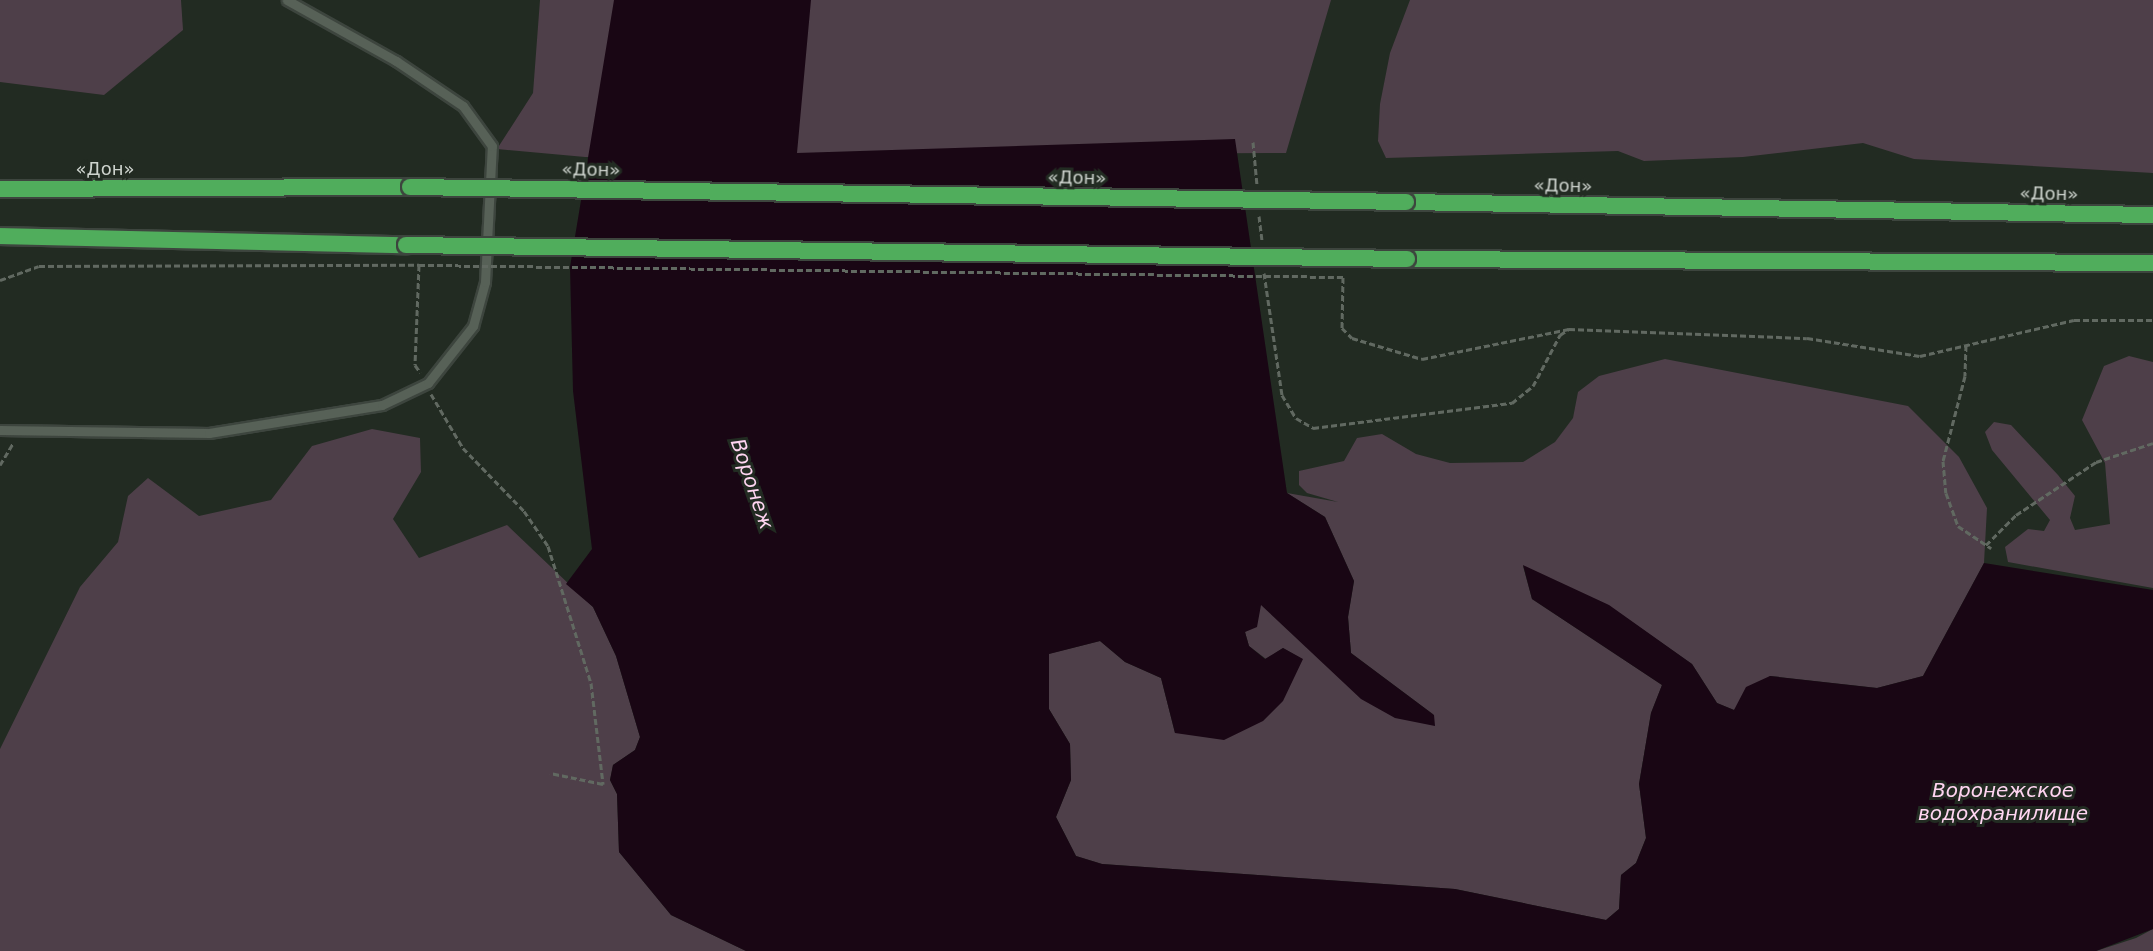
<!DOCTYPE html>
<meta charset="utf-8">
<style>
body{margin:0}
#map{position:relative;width:2153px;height:951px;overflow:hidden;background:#222b22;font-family:"DejaVu Sans",sans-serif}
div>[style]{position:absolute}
.green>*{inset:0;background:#4e3f49}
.water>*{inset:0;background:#190614}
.path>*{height:3px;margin-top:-1.5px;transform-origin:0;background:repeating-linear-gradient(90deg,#616961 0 6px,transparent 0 9px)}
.roads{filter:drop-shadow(2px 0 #3d453e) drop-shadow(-2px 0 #3d453e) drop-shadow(0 2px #3d453e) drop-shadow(0 -2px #3d453e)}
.service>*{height:9px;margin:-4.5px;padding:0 4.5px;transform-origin:4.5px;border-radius:4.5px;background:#576157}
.trunk>*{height:16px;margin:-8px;padding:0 8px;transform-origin:8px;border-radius:8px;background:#50ad5c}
.path-bridge>*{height:3px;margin-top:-1.5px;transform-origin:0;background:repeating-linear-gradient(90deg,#616961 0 6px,transparent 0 9px)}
.bridges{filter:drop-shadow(2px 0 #3d453e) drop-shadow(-2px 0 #3d453e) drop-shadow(0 2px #3d453e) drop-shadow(0 -2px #3d453e)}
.trunk-bridge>*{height:16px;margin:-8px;padding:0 8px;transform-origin:8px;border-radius:8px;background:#50ad5c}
span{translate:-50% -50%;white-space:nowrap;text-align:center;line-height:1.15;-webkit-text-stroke:6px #222b22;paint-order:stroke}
.street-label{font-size:18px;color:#cdd3cd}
.water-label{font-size:20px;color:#ffd5f1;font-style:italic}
</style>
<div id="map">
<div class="green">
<i style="clip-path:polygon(0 0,181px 0,183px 30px,104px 95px,0 82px)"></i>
<i style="clip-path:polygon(540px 0,1331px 0,1286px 153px,585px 157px,497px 149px,533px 93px)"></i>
<i style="clip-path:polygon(1410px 0,2153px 0,2153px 173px,1914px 159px,1863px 143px,1743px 157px,1644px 161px,1618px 151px,1386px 158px,1378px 141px,1380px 104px,1390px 53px)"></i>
<i style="clip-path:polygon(2129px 356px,2153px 362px,2153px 588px,2008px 562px,2005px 547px,2028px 529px,2044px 531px,2050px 520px,1992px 450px,1985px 432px,1994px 422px,2011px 425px,2058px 475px,2075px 496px,2070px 518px,2075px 530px,2110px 524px,2105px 463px,2082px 420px,2104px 366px)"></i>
<i style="clip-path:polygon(1665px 359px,1908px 406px,1959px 457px,1987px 508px,1984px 563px,1923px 676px,1877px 688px,1770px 676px,1734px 710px,1717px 703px,1692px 664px,1609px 606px,1523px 566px,1532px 599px,1662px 685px,1651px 713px,1639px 784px,1646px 838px,1636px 863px,1621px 875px,1619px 909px,1606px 920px,1455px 889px,1102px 864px,1076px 856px,1056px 817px,1071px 780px,1070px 744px,1049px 709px,1048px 654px,1100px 641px,1125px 662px,1161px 678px,1175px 733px,1302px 659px,1283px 648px,1266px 659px,1249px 646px,1245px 632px,1261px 604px,1294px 634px,1434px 715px,1351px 653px,1348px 617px,1354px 581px,1325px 517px,1287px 493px,1338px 502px,1307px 493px,1299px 485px,1299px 471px,1344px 461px,1357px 438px,1382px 434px,1416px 454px,1450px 463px,1523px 462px,1555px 442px,1573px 418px,1578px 392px,1599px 376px)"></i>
<i style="clip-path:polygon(372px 429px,420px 438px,421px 472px,393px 519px,419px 558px,507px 525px,593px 607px,616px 656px,640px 737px,635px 750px,613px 765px,610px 780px,617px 794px,619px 852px,671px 915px,746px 951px,0 951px,0 749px,80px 587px,118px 542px,128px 496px,148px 478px,199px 516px,271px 500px,312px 446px)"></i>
<i style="clip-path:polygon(2153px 929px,2153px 951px,2096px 951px,2136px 938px)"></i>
</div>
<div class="water">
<i style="clip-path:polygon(614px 0,811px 0,797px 153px,1235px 139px,1287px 493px,1325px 517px,1354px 581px,1348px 617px,1351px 653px,1434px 715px,1435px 726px,1395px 718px,1361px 699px,1261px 605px,1257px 627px,1245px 632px,1249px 646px,1265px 659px,1283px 648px,1303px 659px,1283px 701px,1263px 721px,1224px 740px,1175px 733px,1161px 678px,1125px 662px,1100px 641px,1049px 654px,1049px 709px,1070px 744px,1071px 780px,1056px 817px,1076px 856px,1102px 864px,1455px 889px,1606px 920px,1619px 909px,1621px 875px,1636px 863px,1646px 838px,1639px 784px,1651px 713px,1662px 685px,1532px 599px,1523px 565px,1609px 605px,1692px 664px,1717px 703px,1734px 710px,1746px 687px,1770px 676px,1877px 688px,1923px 676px,1984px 563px,2153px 590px,2153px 929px,2096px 951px,746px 951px,671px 915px,619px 852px,617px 794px,610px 780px,613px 765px,635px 750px,640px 737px,616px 656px,593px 607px,566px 584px,592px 549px,573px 391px,570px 267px)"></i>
</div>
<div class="path">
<i style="left:1253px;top:142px;width:43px;rotate:84.7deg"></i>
<i style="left:1259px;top:216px;width:26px;rotate:83deg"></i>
<i style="left:1264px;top:273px;width:123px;rotate:81.6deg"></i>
<i style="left:1282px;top:395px;width:27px;rotate:59deg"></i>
<i style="left:1296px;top:418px;width:20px;rotate:30deg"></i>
<i style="left:1313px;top:428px;width:201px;rotate:-7.2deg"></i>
<i style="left:1512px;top:403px;width:27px;rotate:-39deg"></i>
<i style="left:1533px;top:386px;width:58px;rotate:-62.1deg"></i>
<i style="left:1560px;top:335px;width:11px;rotate:-34deg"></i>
<i style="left:1569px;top:329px;width:238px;rotate:2.2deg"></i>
<i style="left:1807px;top:338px;width:114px;rotate:9.1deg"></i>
<i style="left:1920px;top:356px;width:158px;rotate:-13.2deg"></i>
<i style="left:2074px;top:320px;width:79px"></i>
<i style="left:1343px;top:277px;width:51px;rotate:91.1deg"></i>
<i style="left:1342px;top:328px;width:14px;rotate:45deg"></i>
<i style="left:1352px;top:338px;width:73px;rotate:16.7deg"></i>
<i style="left:1422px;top:359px;width:150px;rotate:-11.5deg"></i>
<i style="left:0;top:280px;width:41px;rotate:-19.7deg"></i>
<i style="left:39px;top:266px;width:380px;rotate:-0.2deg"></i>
<i style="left:419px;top:265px;width:100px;rotate:92.3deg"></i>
<i style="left:415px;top:365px;width:9px;rotate:54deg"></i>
<i style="left:1966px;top:345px;width:31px;rotate:92deg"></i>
<i style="left:1965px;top:376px;width:88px;rotate:104.5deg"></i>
<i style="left:1943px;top:461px;width:32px;rotate:85deg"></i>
<i style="left:1946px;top:493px;width:35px;rotate:70deg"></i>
<i style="left:1958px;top:526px;width:40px;rotate:34deg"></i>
<i style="left:431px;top:394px;width:63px;rotate:59.3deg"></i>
<i style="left:463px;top:448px;width:88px;rotate:45.9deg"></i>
<i style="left:524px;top:511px;width:42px;rotate:55.6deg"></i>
<i style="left:548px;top:546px;width:144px;rotate:72.6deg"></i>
<i style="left:591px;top:683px;width:102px;rotate:83.2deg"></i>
<i style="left:603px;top:784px;width:54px;rotate:-168.3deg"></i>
<i style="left:0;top:465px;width:26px;rotate:-59deg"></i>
<i style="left:1986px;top:545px;width:42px;rotate:-45deg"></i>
<i style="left:2016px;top:515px;width:96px;rotate:-33.5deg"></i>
<i style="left:2096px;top:462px;width:60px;rotate:-18.4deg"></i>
</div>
<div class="roads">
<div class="service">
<i style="left:0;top:430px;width:209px;rotate:0.8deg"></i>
<i style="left:209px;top:433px;width:175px;rotate:-9.2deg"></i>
<i style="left:382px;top:405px;width:51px;rotate:-25.6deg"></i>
<i style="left:428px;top:383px;width:73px;rotate:-51.7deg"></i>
<i style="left:473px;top:326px;width:46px;rotate:-74.7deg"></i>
<i style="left:485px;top:282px;width:136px;rotate:-87.1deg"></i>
<i style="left:492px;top:146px;width:49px;rotate:-125.9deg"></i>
<i style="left:463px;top:106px;width:81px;rotate:-146.1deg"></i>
<i style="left:396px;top:61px;width:125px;rotate:-150.8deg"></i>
</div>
<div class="trunk">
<i style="left:0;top:189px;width:410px;rotate:-0.3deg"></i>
<i style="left:1406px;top:202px;width:747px;rotate:1deg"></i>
<i style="left:0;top:236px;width:406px;rotate:1.3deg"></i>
<i style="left:1407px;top:259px;width:746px;rotate:0.31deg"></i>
</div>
</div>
<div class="path-bridge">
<i style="left:419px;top:265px;width:924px;rotate:0.74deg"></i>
</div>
<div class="bridges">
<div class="trunk-bridge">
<i style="left:410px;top:187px;width:996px;rotate:0.86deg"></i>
<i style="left:406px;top:245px;width:1001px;rotate:0.8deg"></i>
</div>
</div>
<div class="street-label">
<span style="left:105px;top:169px">«Дон»</span>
<span style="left:591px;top:170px;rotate:1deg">«Дон»</span>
<span style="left:1077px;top:178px;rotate:1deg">«Дон»</span>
<span style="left:1563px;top:186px;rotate:1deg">«Дон»</span>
<span style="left:2049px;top:194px;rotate:1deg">«Дон»</span>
</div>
<div class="water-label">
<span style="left:752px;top:484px;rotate:71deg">Воронеж</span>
<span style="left:2003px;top:802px">Воронежское<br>водохранилище</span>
</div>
</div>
